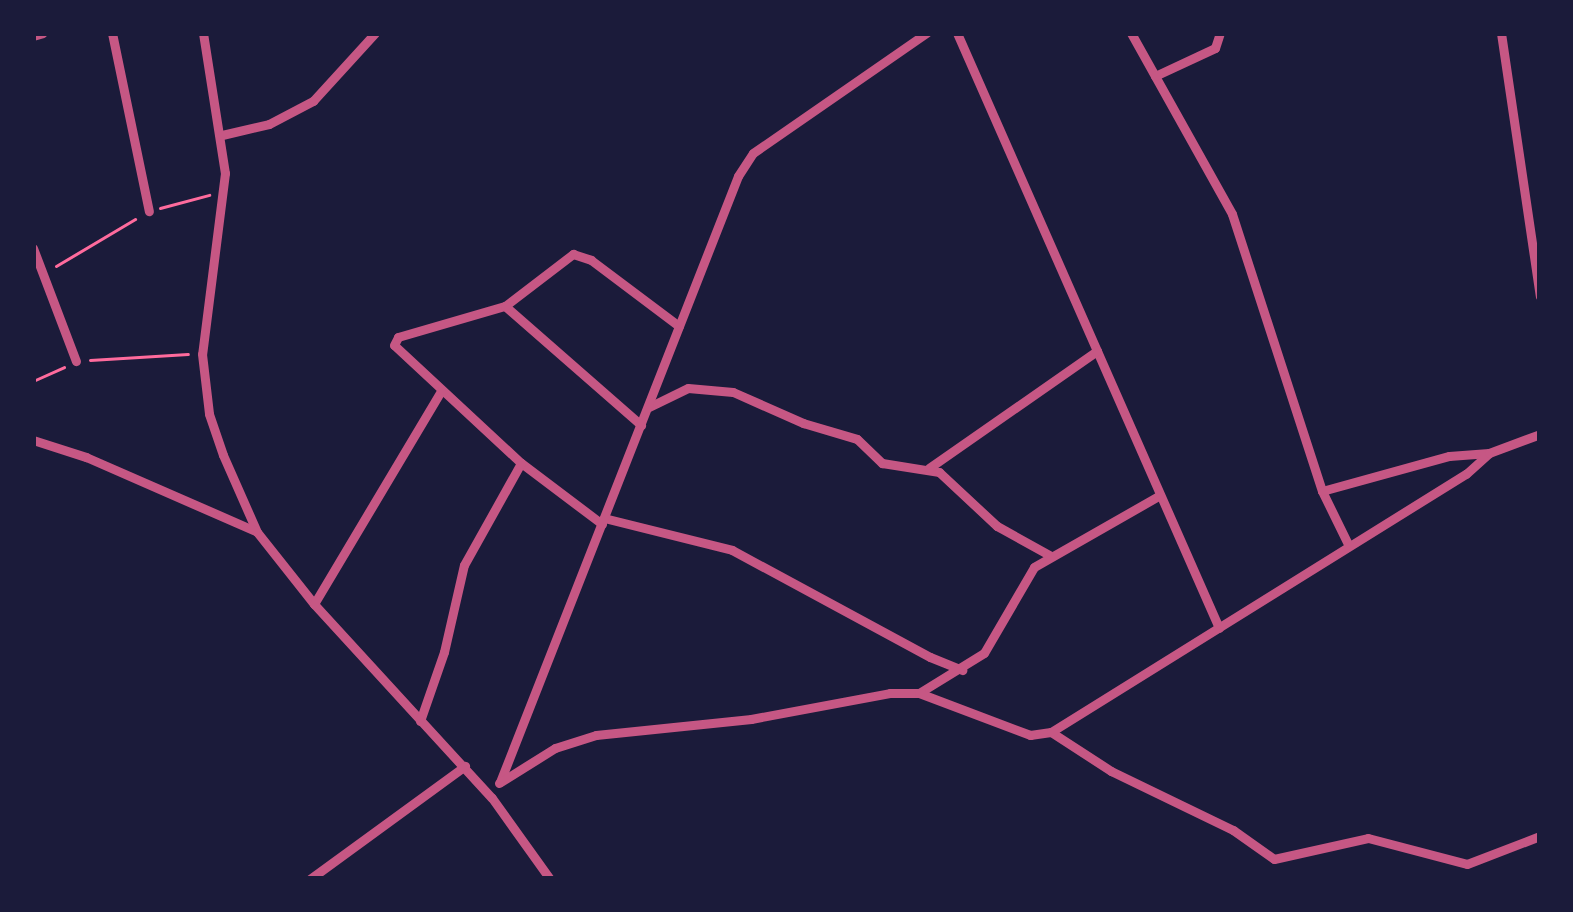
<!DOCTYPE html>
<style>
body{margin:0}
#map{position:relative;width:1573px;height:912px;overflow:hidden;background:#1b1b3a;font-family:Commissioner,sans-serif}
div>[style]{position:absolute}
.path>*{height:3px;margin:-1.5px;padding:0 1.5px;transform-origin:1.5px;border-radius:1.5px;background:#ff6b9d}
.minor>*{height:9px;margin:-4.5px;padding:0 4.5px;transform-origin:4.5px;border-radius:4.5px;background:#c65784}
span{translate:-50% -50%;white-space:nowrap;text-align:center;line-height:1.15;-webkit-text-stroke:10px #1b1b3a;paint-order:stroke}
.frame{position:absolute;inset:0;border:36px solid #1b1b3a;pointer-events:none}
</style>
<div id="map">
<div class="path">
<i style="left:160px;top:208px;width:51px;rotate:-14.9deg"></i>
<i style="left:56px;top:266px;width:92px;rotate:-30.7deg"></i>
<i style="left:90px;top:360px;width:98px;rotate:-3.5deg"></i>
<i style="left:33px;top:381px;width:34px;rotate:-24deg"></i>
</div>
<div class="minor">
<i style="left:112px;top:33px;width:182px;rotate:78.3deg"></i>
<i style="left:203px;top:33px;width:142px;rotate:81.1deg"></i>
<i style="left:225px;top:173px;width:182px;rotate:97.2deg"></i>
<i style="left:202px;top:354px;width:60px;rotate:83.3deg"></i>
<i style="left:209px;top:414px;width:43px;rotate:71.1deg"></i>
<i style="left:223px;top:455px;width:84px;rotate:66.2deg"></i>
<i style="left:257px;top:532px;width:92px;rotate:51.6deg"></i>
<i style="left:314px;top:604px;width:263px;rotate:47.5deg"></i>
<i style="left:492px;top:798px;width:100px;rotate:54.4deg"></i>
<i style="left:957px;top:33px;width:650px;rotate:66.23deg"></i>
<i style="left:1131px;top:33px;width:207px;rotate:60.8deg"></i>
<i style="left:1232px;top:214px;width:291px;rotate:72deg"></i>
<i style="left:1322px;top:491px;width:59px;rotate:63.9deg"></i>
<i style="left:1501px;top:33px;width:266px;rotate:81.6deg"></i>
<i style="left:33px;top:36px;width:10px;rotate:-17deg"></i>
<i style="left:1155px;top:76px;width:66px;rotate:-25deg"></i>
<i style="left:1215px;top:48px;width:16px;rotate:-72deg"></i>
<i style="left:222px;top:135px;width:48px;rotate:-13.2deg"></i>
<i style="left:269px;top:124px;width:50px;rotate:-27.6deg"></i>
<i style="left:313px;top:101px;width:92px;rotate:-47.6deg"></i>
<i style="left:33px;top:248px;width:121px;rotate:69.2deg"></i>
<i style="left:505px;top:306px;width:181px;rotate:41.2deg"></i>
<i style="left:649px;top:407px;width:43px;rotate:-26deg"></i>
<i style="left:688px;top:388px;width:45px;rotate:5.1deg"></i>
<i style="left:733px;top:392px;width:77px;rotate:23.9deg"></i>
<i style="left:803px;top:423px;width:56px;rotate:16.5deg"></i>
<i style="left:857px;top:439px;width:35px;rotate:44deg"></i>
<i style="left:882px;top:463px;width:58px;rotate:9deg"></i>
<i style="left:939px;top:472px;width:79px;rotate:43deg"></i>
<i style="left:997px;top:526px;width:60px;rotate:29.1deg"></i>
<i style="left:33px;top:440px;width:56px;rotate:17.8deg"></i>
<i style="left:86px;top:457px;width:184px;rotate:23.6deg"></i>
<i style="left:929px;top:468px;width:205px;rotate:-34.9deg"></i>
<i style="left:1322px;top:491px;width:132px;rotate:-15.4deg"></i>
<i style="left:1449px;top:456px;width:40px;rotate:-4.3deg"></i>
<i style="left:604px;top:518px;width:132px;rotate:14deg"></i>
<i style="left:732px;top:550px;width:225px;rotate:28.4deg"></i>
<i style="left:930px;top:657px;width:35px;rotate:22deg"></i>
<i style="left:602px;top:524px;width:101px;rotate:-143deg"></i>
<i style="left:521px;top:463px;width:173px;rotate:-137.1deg"></i>
<i style="left:394px;top:345px;width:9px;rotate:-63deg"></i>
<i style="left:398px;top:337px;width:111px;rotate:-16.2deg"></i>
<i style="left:505px;top:306px;width:86px;rotate:-37.4deg"></i>
<i style="left:573px;top:254px;width:19px;rotate:18deg"></i>
<i style="left:591px;top:260px;width:110px;rotate:36.9deg"></i>
<i style="left:314px;top:604px;width:248px;rotate:-59.2deg"></i>
<i style="left:919px;top:693px;width:76px;rotate:-31.6deg"></i>
<i style="left:984px;top:653px;width:99px;rotate:-59.8deg"></i>
<i style="left:1034px;top:567px;width:145px;rotate:-29.7deg"></i>
<i style="left:420px;top:721px;width:73px;rotate:-70.8deg"></i>
<i style="left:444px;top:652px;width:89px;rotate:-77.1deg"></i>
<i style="left:464px;top:565px;width:117px;rotate:-60.8deg"></i>
<i style="left:1051px;top:732px;width:72px;rotate:33deg"></i>
<i style="left:1111px;top:771px;width:136px;rotate:25.8deg"></i>
<i style="left:1233px;top:830px;width:50px;rotate:35.3deg"></i>
<i style="left:1274px;top:859px;width:96px;rotate:-12.6deg"></i>
<i style="left:1368px;top:838px;width:102px;rotate:14.7deg"></i>
<i style="left:1467px;top:864px;width:78px;rotate:-21deg"></i>
<i style="left:500px;top:782px;width:651px;rotate:-68.56deg"></i>
<i style="left:738px;top:176px;width:27px;rotate:-57deg"></i>
<i style="left:753px;top:153px;width:211px;rotate:-34.7deg"></i>
<i style="left:499px;top:783px;width:66px;rotate:-32deg"></i>
<i style="left:555px;top:748px;width:43px;rotate:-17.6deg"></i>
<i style="left:596px;top:735px;width:156px;rotate:-5.9deg"></i>
<i style="left:751px;top:719px;width:141px;rotate:-10.6deg"></i>
<i style="left:890px;top:693px;width:29px"></i>
<i style="left:919px;top:693px;width:119px;rotate:20.7deg"></i>
<i style="left:1030px;top:735px;width:21px;rotate:-8deg"></i>
<i style="left:1051px;top:732px;width:489px;rotate:-31.9deg"></i>
<i style="left:1466px;top:474px;width:31px;rotate:-42deg"></i>
<i style="left:1489px;top:453px;width:54px;rotate:-20.4deg"></i>
<i style="left:310px;top:879px;width:192px;rotate:-36.1deg"></i>
</div>
<div class="frame"></div>
</div>
